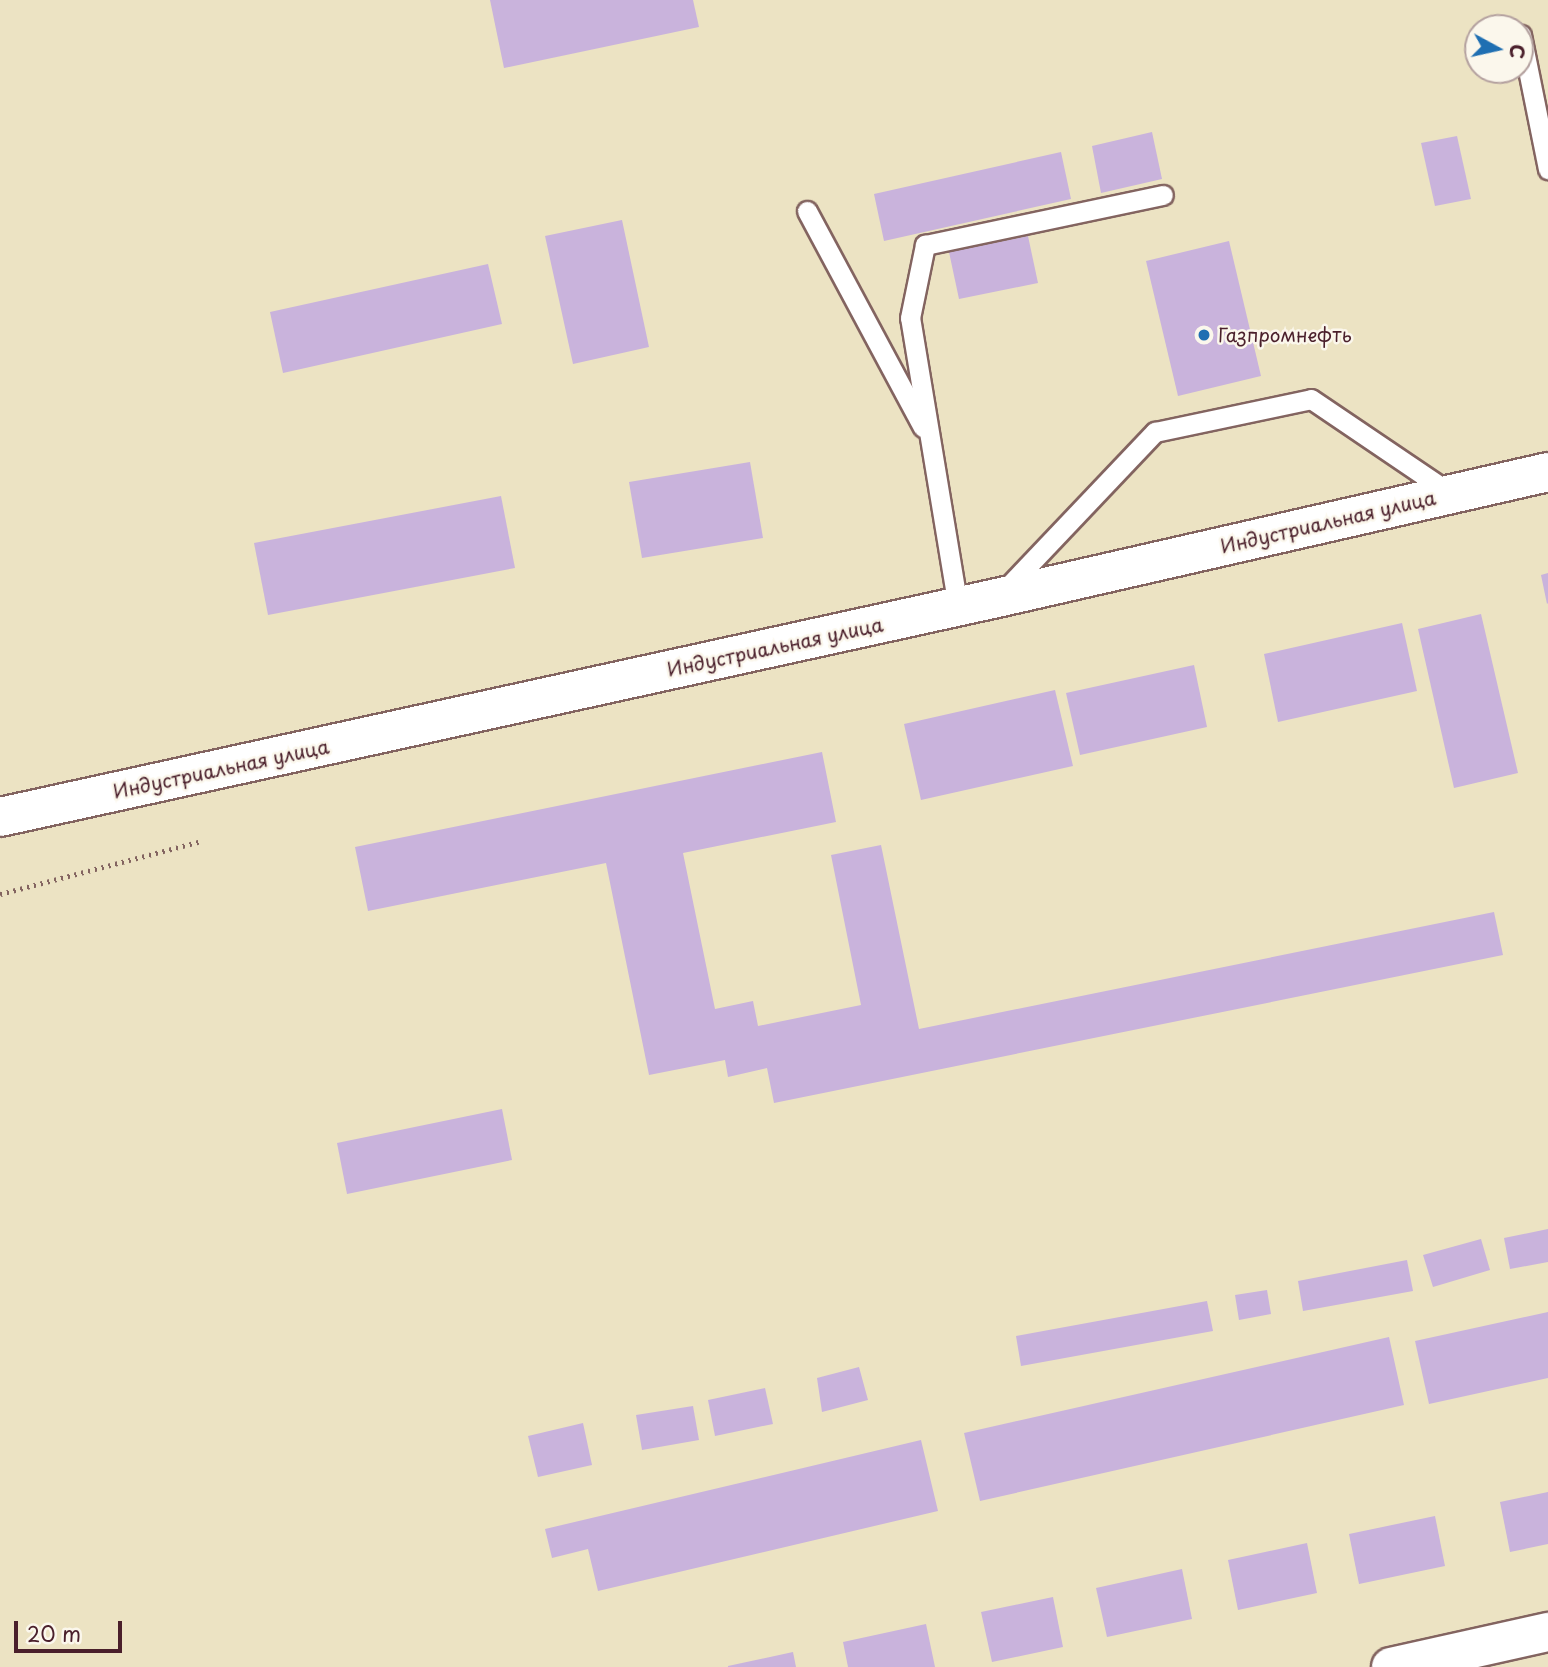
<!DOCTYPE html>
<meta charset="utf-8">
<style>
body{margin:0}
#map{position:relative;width:1548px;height:1667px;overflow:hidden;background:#ece3c3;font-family:"Playpen Sans",sans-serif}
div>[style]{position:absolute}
.building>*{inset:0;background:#c9b3dc}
.path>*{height:4.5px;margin-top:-2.25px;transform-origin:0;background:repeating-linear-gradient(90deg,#836460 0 2px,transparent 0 7px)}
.roads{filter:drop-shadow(2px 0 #836460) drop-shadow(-2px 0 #836460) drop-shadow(0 2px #836460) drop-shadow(0 -2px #836460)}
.lane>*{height:19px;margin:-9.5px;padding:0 9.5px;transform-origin:9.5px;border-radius:9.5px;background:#fff}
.secondary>*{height:38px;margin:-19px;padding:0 19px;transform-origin:19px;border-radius:19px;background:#fff}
.dots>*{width:19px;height:19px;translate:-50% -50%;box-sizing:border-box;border:4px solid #fbf7ec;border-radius:50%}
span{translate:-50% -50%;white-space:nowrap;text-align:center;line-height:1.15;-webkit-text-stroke:5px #fbf7ec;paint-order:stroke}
.poi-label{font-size:19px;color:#4a1f2b}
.left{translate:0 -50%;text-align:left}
.street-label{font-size:19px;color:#4a1f2b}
.north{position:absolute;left:1464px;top:14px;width:70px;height:70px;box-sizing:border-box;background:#fbf7ec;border:2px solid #b4a19f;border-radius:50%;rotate:98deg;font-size:19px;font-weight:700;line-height:28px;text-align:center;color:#4a1f2b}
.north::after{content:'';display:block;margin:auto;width:24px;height:32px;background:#1f6fb2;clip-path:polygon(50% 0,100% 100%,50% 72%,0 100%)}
.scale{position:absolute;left:14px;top:1621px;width:108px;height:32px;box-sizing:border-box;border:4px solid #4a1f2b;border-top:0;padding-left:9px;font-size:21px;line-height:24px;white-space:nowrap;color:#4a1f2b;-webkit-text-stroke:5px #fbf7ec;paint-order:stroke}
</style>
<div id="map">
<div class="building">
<i style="clip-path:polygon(490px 0,693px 0,699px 27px,504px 68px)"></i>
<i style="clip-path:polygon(1152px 132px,1162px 179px,1101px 193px,1092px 146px)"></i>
<i style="clip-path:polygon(1457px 136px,1471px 199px,1435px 206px,1421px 143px)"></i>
<i style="clip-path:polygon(1061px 152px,1071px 199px,884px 241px,874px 194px)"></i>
<i style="clip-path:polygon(622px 220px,649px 347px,573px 364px,545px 236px)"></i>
<i style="clip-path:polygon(1028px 236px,1038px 283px,959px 299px,949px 252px)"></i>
<i style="clip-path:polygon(1229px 241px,1261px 376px,1178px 396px,1146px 261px)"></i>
<i style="clip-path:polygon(488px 264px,502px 324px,283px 373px,270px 312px)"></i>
<i style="clip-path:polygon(750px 462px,763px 538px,642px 558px,629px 482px)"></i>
<i style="clip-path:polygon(501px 496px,515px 568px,268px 615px,254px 543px)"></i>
<i style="clip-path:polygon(1548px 573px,1548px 603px,1547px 604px,1541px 575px)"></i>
<i style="clip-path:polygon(1481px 614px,1518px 773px,1454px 788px,1418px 629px)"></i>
<i style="clip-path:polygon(1402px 623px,1417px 691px,1278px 722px,1264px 654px)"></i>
<i style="clip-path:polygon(1194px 665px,1207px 727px,1080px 755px,1066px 693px)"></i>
<i style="clip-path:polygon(1055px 690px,1073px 766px,921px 800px,904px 724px)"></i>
<i style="clip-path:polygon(822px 752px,836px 822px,683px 853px,715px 1009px,753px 1001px,758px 1026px,861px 1005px,831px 855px,881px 845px,919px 1029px,1494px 912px,1503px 955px,774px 1103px,767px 1068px,728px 1077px,725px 1060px,649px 1075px,606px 863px,368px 911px,355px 847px)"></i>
<i style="clip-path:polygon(502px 1109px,512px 1160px,347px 1194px,337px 1143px)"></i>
<i style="clip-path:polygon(1548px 1229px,1548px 1262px,1510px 1269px,1504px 1238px)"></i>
<i style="clip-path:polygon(1481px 1239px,1490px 1270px,1433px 1287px,1423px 1255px)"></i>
<i style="clip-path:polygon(1407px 1260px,1413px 1291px,1303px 1311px,1298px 1281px)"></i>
<i style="clip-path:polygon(1267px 1290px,1271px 1314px,1239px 1320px,1235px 1295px)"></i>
<i style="clip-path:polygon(1207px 1301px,1213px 1331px,1021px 1366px,1016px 1336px)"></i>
<i style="clip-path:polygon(1548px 1312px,1548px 1378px,1429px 1404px,1415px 1341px)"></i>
<i style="clip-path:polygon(1389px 1337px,1404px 1405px,980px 1501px,964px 1433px)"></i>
<i style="clip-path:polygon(859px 1367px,868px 1400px,822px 1412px,817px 1378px)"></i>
<i style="clip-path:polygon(765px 1388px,773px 1424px,715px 1436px,708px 1400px)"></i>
<i style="clip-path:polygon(693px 1406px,699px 1440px,642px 1450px,636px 1415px)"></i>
<i style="clip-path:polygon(583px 1423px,592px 1465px,538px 1477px,528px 1436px)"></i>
<i style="clip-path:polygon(921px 1440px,938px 1511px,598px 1591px,588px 1549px,552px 1558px,545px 1529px)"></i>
<i style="clip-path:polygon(1548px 1492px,1548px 1544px,1510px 1552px,1500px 1502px)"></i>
<i style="clip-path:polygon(1435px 1516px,1445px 1566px,1359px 1584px,1349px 1534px)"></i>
<i style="clip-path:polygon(1307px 1543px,1317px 1593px,1238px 1610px,1228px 1560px)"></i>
<i style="clip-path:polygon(1182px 1569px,1192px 1619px,1107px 1637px,1096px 1588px)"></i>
<i style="clip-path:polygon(1053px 1597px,1063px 1647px,992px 1662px,981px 1612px)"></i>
<i style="clip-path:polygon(926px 1624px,935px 1667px,848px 1667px,843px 1642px)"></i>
<i style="clip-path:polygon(793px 1652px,796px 1667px,728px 1667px,728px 1666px)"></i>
</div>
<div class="path">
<i style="left:0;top:894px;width:209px;rotate:-14.7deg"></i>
</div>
<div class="roads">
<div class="lane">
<i style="left:1521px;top:35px;width:137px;rotate:78.6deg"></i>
<i style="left:807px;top:211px;width:245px;rotate:61.8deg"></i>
<i style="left:1003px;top:592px;width:221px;rotate:-46.5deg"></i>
<i style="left:1155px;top:432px;width:159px;rotate:-11.9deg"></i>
<i style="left:1311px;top:399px;width:168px;rotate:34.1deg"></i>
<i style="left:958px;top:607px;width:293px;rotate:-99.4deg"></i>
<i style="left:910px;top:318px;width:75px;rotate:-78.4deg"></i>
<i style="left:925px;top:245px;width:243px;rotate:-11.9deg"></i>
</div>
<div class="secondary">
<i style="left:0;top:817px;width:1021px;rotate:-12.39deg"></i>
<i style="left:997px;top:598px;width:565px;rotate:-12.88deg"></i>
<i style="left:1391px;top:1667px;width:161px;rotate:-12.6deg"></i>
</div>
</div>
<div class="dots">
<i style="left:1204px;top:335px;background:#1f6fb2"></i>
</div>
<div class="poi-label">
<span class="left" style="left:1218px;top:335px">Газпромнефть</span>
</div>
<div class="street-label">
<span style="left:1328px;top:522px;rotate:-13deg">Индустриальная улица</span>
<span style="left:775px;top:647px;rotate:-12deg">Индустриальная улица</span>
<span style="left:221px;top:769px;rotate:-12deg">Индустриальная улица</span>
</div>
<div class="north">С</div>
<div class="scale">20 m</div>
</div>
